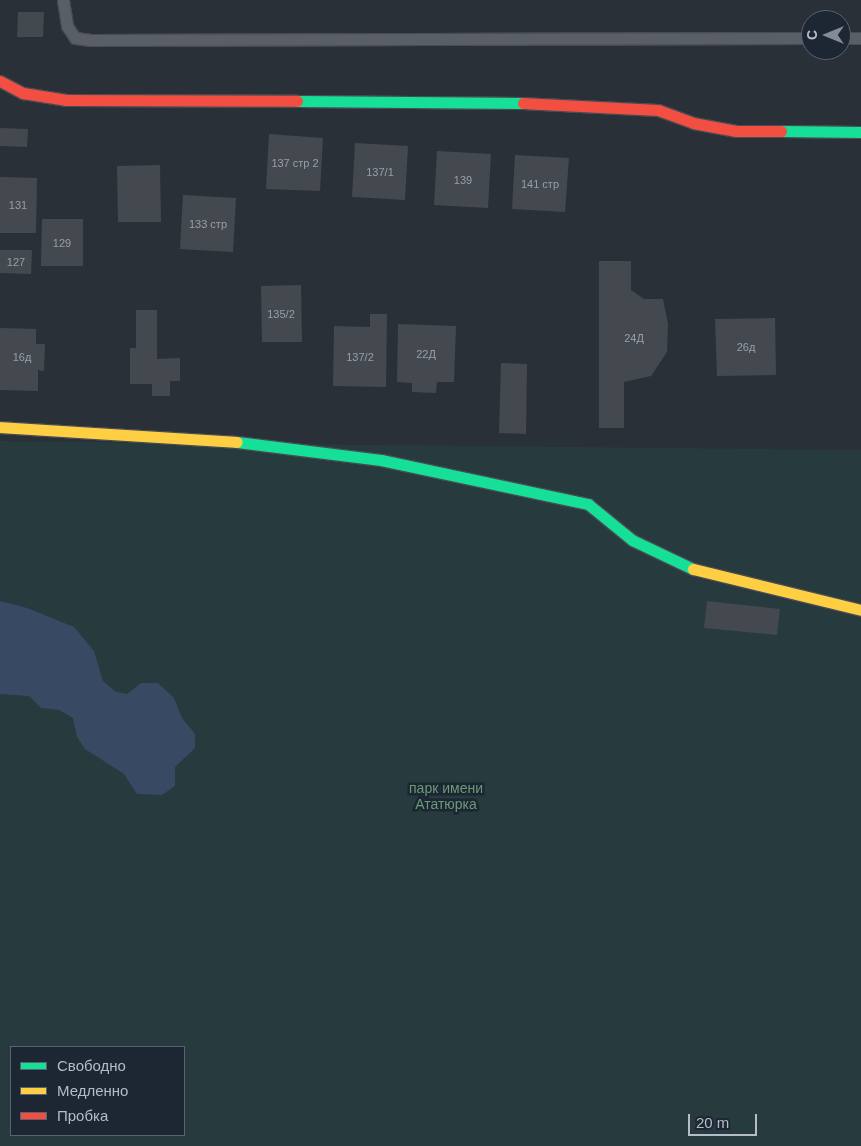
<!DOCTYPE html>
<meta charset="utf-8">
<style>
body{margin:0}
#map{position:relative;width:861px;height:1146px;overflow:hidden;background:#2a3038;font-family:Arial,sans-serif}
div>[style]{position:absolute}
.green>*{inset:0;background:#273a3e}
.water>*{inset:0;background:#384963}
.building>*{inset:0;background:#444950}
.roads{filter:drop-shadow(1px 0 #484c53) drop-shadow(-1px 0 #484c53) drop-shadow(0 1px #484c53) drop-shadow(0 -1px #484c53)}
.lane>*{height:11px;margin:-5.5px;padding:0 5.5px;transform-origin:5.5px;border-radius:5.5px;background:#5a5e66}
.fast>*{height:11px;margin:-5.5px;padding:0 5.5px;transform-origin:5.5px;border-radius:5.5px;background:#16e098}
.slow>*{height:11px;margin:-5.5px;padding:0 5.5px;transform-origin:5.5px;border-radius:5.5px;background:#ffcf43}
.jam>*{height:11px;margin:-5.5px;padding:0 5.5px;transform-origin:5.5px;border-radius:5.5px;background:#f24e42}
span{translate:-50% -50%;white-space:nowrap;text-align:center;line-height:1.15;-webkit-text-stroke:5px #1d2633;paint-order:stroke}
.number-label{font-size:11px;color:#989fab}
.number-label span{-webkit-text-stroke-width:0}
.park-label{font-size:14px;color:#6b9a76}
.legend{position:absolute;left:10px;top:1046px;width:175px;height:90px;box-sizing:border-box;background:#1d2633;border:1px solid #59626f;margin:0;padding:6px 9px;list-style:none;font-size:15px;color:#b4bcc9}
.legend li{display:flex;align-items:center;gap:10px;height:25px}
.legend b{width:25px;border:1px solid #59626f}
.north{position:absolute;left:801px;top:10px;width:50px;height:50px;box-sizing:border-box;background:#1d2633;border:1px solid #59626f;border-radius:50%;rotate:270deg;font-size:14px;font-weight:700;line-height:20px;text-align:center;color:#b4bcc9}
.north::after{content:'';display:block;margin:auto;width:18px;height:22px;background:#848b96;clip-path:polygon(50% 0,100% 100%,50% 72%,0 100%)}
.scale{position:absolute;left:688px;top:1114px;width:69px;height:22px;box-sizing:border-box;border:2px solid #b4bcc9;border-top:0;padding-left:6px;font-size:15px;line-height:18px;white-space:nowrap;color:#b4bcc9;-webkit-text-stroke:4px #1d2633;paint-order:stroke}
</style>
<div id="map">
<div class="green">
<i style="clip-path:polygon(evenodd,0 441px,861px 450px,861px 1146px,0 1146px,0 441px,11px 1047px,184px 1047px,184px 1135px,11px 1135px,11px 1047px)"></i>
</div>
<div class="water">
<i style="clip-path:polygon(0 601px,27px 608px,74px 627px,94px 651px,103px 681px,116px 692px,127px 694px,141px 683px,158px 683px,174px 698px,182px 718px,195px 734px,195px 748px,175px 767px,175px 786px,162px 795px,137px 794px,124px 774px,85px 749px,77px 737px,73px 718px,59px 710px,41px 708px,29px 696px,0 694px)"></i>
</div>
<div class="building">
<i style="clip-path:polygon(18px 12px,44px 12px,43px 37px,17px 37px)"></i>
<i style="clip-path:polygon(0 128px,28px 129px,27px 147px,0 146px)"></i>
<i style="clip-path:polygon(269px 134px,323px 138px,320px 191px,266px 189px)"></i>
<i style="clip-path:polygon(355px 143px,408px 146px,405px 200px,352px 197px)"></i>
<i style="clip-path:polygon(437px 151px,491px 154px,488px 208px,434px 205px)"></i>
<i style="clip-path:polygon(515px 155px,569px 158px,565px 212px,512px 209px)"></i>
<i style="clip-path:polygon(160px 165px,161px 222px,118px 222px,117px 166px)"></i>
<i style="clip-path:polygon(0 177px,37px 178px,36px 233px,0 233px)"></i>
<i style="clip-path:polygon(183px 195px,236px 198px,233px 252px,180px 249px)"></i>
<i style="clip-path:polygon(42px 219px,83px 219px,83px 266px,41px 266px)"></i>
<i style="clip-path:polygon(0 250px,32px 250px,31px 274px,0 273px)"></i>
<i style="clip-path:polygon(599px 261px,631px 261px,631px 290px,644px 299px,663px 299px,668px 324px,667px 352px,651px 376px,624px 382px,624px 428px,599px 428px)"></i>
<i style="clip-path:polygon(301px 285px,302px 342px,262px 342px,261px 286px)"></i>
<i style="clip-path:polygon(136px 310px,157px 310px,157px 359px,180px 358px,180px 381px,170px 381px,170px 396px,152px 396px,152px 384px,130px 384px,130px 348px,136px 348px)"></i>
<i style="clip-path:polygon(370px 314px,387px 314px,386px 387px,333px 386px,334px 326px,370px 327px)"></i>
<i style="clip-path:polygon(775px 318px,776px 375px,717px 376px,715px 319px)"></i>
<i style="clip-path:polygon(398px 324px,456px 326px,454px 382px,437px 382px,436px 393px,412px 392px,412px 383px,397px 382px)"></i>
<i style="clip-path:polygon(0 328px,36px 329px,36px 344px,45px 344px,44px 371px,38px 370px,38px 391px,0 390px)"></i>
<i style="clip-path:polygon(501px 363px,527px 364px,526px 434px,499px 433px)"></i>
<i style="clip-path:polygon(707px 601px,780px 609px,777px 635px,704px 628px)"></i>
</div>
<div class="roads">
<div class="lane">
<i style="left:63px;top:0;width:26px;rotate:81deg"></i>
<i style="left:67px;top:26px;width:14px;rotate:56deg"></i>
<i style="left:75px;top:38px;width:16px;rotate:7deg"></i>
<i style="left:91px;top:40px;width:720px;rotate:-0.16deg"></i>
<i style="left:841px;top:38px;width:20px"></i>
</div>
<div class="fast">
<i style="left:297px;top:101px;width:226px;rotate:0.5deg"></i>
<i style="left:781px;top:131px;width:80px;rotate:0.7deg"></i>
<i style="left:237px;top:442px;width:145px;rotate:7.1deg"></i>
<i style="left:381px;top:460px;width:212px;rotate:12deg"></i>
<i style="left:588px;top:504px;width:57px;rotate:39.3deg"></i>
<i style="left:632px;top:540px;width:68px;rotate:25.4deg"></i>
</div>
<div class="slow">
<i style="left:0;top:427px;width:237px;rotate:3.6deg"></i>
<i style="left:693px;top:569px;width:173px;rotate:13.7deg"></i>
</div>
<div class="jam">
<i style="left:0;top:81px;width:26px;rotate:28deg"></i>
<i style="left:23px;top:93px;width:44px;rotate:9.2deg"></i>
<i style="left:66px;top:100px;width:231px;rotate:0.2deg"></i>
<i style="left:523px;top:103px;width:135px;rotate:3deg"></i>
<i style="left:658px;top:110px;width:37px;rotate:20deg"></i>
<i style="left:693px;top:123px;width:44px;rotate:10.5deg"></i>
<i style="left:736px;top:131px;width:45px"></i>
</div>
</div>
<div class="number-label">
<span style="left:295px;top:163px">137 стр 2</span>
<span style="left:380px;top:172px">137/1</span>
<span style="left:463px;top:180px">139</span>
<span style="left:540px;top:184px">141 стр</span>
<span style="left:18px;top:205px">131</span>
<span style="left:208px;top:224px">133 стр</span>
<span style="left:62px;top:243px">129</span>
<span style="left:16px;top:262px">127</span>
<span style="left:281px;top:314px">135/2</span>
<span style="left:634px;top:338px">24Д</span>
<span style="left:746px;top:347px">26д</span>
<span style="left:426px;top:354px">22Д</span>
<span style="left:22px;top:357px">16д</span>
<span style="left:360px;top:357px">137/2</span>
</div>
<div class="park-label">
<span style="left:446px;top:796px">парк имени<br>Ататюрка</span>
</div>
<ul class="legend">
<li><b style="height:6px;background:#16e098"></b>Свободно</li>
<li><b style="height:6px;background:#ffcf43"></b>Медленно</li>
<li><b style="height:6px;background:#f24e42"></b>Пробка</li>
</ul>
<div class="north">С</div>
<div class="scale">20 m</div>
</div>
